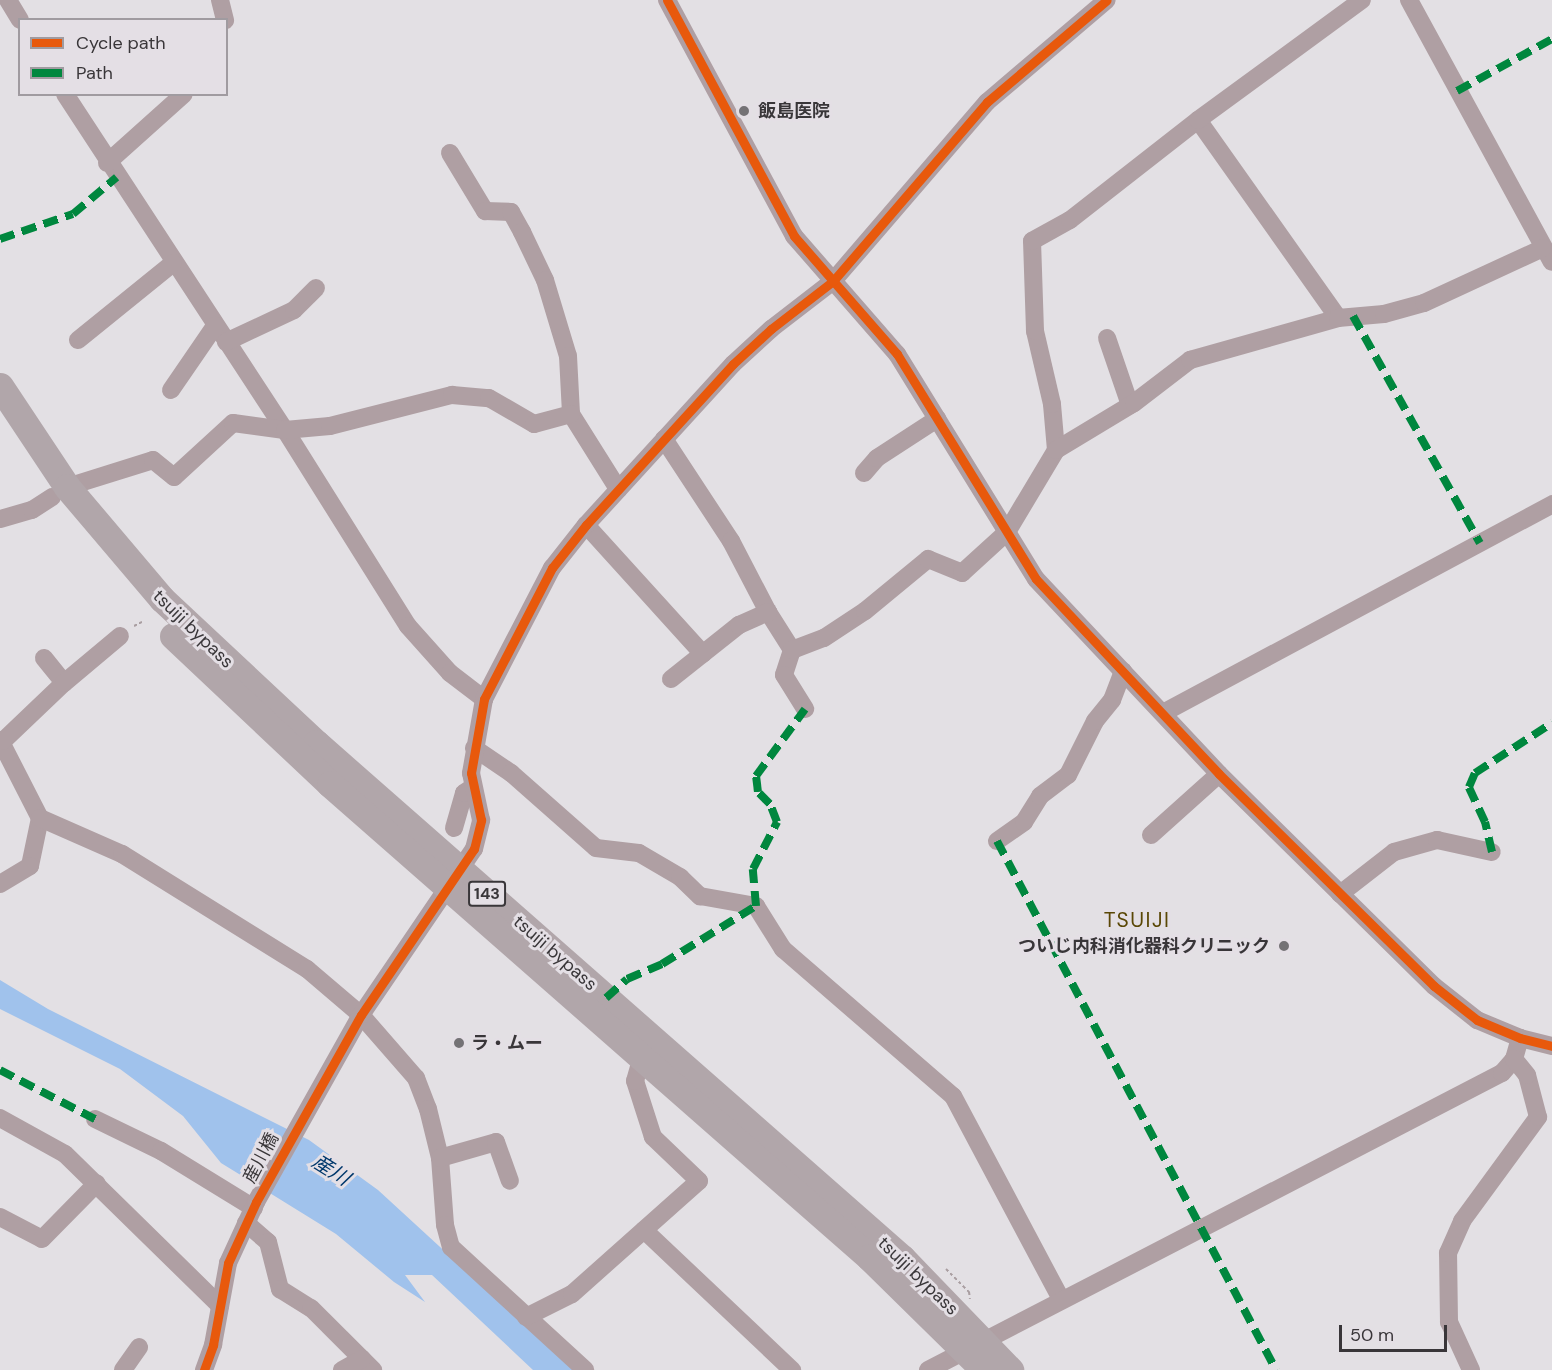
<!DOCTYPE html>
<meta charset="utf-8">
<style>
body{margin:0}
#map{position:relative;width:1552px;height:1370px;overflow:hidden;background:#e3e0e4;font-family:"DM Sans","Noto Sans JP",sans-serif}
div>[style]{position:absolute}
.water>*{inset:0;background:#a0c2ec}
.path>*{height:2px;margin-top:-1px;transform-origin:0;background:repeating-linear-gradient(90deg,#a99ea1 0 3px,transparent 0 6px)}
.minor>*{height:18px;margin:-9px;padding:0 9px;transform-origin:9px;border-radius:9px;background:#af9fa3}
.highway>*{height:27px;margin:-13.5px;padding:0 13.5px;transform-origin:13.5px;border-radius:13.5px;background:#b1a6aa}
.quiet>*{height:8px;margin-top:-4px;transform-origin:0;background:repeating-linear-gradient(90deg,#00873e 0 15px,transparent 0 23px)}
.cycleway>*{height:9px;margin:-4.5px;padding:0 4.5px;transform-origin:4.5px;border-radius:4.5px;background:#e8590c}
.dots>*{width:16px;height:16px;translate:-50% -50%;box-sizing:border-box;border:3px solid #e4dfe5;border-radius:50%}
span{translate:-50% -50%;white-space:nowrap;text-align:center;line-height:1.15;-webkit-text-stroke:6px #e4dfe5;paint-order:stroke}
.shield-label span{padding:2px 4px;background:#e4dfe5;border:2px solid;border-radius:4px;-webkit-text-stroke-width:0}
.shield-label{font-size:16px;color:#393639;font-weight:700}
.poi-label{font-size:18px;color:#393639;font-weight:700}
.left{translate:0 -50%;text-align:left}
.right{translate:-100% -50%;text-align:right}
.street-label{font-size:18px;color:#393639}
.water-label{font-size:20px;color:#00386c;font-style:italic}
.quarter-label{font-size:21px;color:#5a4706;letter-spacing:1.5px}
.legend{position:absolute;left:18px;top:18px;width:210px;height:78px;box-sizing:border-box;background:#e4dfe5;border:2px solid #a09ba0;margin:0;padding:8px 10px;list-style:none;font-size:18px;color:#393639}
.legend li{display:flex;align-items:center;gap:12px;height:30px}
.legend b{width:30px;border:2px solid #a09ba0}
.scale{position:absolute;left:1339px;top:1325px;width:108px;height:27px;box-sizing:border-box;border:3px solid #393639;border-top:0;padding-left:8px;font-size:18px;line-height:21px;white-space:nowrap;color:#393639;-webkit-text-stroke:4px #e4dfe5;paint-order:stroke}
</style>
<div id="map">
<div class="water">
<i style="clip-path:polygon(0 980px,48px 1009px,309px 1140px,378px 1190px,574px 1370px,533px 1370px,432px 1275px,405px 1275px,425px 1302px,394px 1282px,336px 1234px,221px 1163px,183px 1116px,120px 1069px,0 1009px)"></i>
</div>
<div class="path">
<i style="left:134px;top:626px;width:9px;rotate:-27deg"></i>
<i style="left:946px;top:1269px;width:33px;rotate:45deg"></i>
<i style="left:969px;top:1292px;width:7px;rotate:82deg"></i>
</div>
<div class="minor">
<i style="left:8px;top:0;width:23px;rotate:59deg"></i>
<i style="left:220px;top:0;width:21px;rotate:76deg"></i>
<i style="left:667px;top:0;width:268px;rotate:61.7deg"></i>
<i style="left:794px;top:236px;width:157px;rotate:48.9deg"></i>
<i style="left:897px;top:354px;width:264px;rotate:58.3deg"></i>
<i style="left:1036px;top:579px;width:267px;rotate:46.8deg"></i>
<i style="left:1219px;top:774px;width:302px;rotate:44.6deg"></i>
<i style="left:1434px;top:986px;width:55px;rotate:38.3deg"></i>
<i style="left:1477px;top:1020px;width:47px;rotate:22.7deg"></i>
<i style="left:1520px;top:1038px;width:33px;rotate:14deg"></i>
<i style="left:1409px;top:0;width:298px;rotate:61.4deg"></i>
<i style="left:65px;top:94px;width:402px;rotate:56.8deg"></i>
<i style="left:285px;top:430px;width:231px;rotate:57.9deg"></i>
<i style="left:408px;top:626px;width:63px;rotate:48.2deg"></i>
<i style="left:450px;top:673px;width:43px;rotate:37.4deg"></i>
<i style="left:1198px;top:120px;width:242px;rotate:54.7deg"></i>
<i style="left:450px;top:153px;width:68px;rotate:58.9deg"></i>
<i style="left:485px;top:211px;width:26px;rotate:2deg"></i>
<i style="left:511px;top:212px;width:23px;rotate:61deg"></i>
<i style="left:522px;top:232px;width:53px;rotate:64.4deg"></i>
<i style="left:545px;top:280px;width:79px;rotate:73.2deg"></i>
<i style="left:568px;top:356px;width:58px;rotate:87deg"></i>
<i style="left:571px;top:414px;width:89px;rotate:57.9deg"></i>
<i style="left:107px;top:163px;width:103px;rotate:-41.9deg"></i>
<i style="left:1107px;top:338px;width:71px;rotate:71.1deg"></i>
<i style="left:78px;top:340px;width:122px;rotate:-39deg"></i>
<i style="left:226px;top:342px;width:75px;rotate:-25.2deg"></i>
<i style="left:294px;top:310px;width:31px;rotate:-45deg"></i>
<i style="left:171px;top:390px;width:78px;rotate:-55.5deg"></i>
<i style="left:664px;top:439px;width:122px;rotate:56.7deg"></i>
<i style="left:731px;top:541px;width:80px;rotate:62.5deg"></i>
<i style="left:768px;top:612px;width:45px;rotate:57.7deg"></i>
<i style="left:792px;top:650px;width:26px;rotate:108deg"></i>
<i style="left:784px;top:675px;width:40px;rotate:58deg"></i>
<i style="left:1056px;top:450px;width:46px;rotate:-95deg"></i>
<i style="left:1052px;top:404px;width:75px;rotate:-103.1deg"></i>
<i style="left:1035px;top:331px;width:90px;rotate:-91.9deg"></i>
<i style="left:1032px;top:241px;width:43px;rotate:-28.9deg"></i>
<i style="left:1070px;top:220px;width:162px;rotate:-38deg"></i>
<i style="left:1198px;top:120px;width:203px;rotate:-36.2deg"></i>
<i style="left:864px;top:473px;width:20px;rotate:-49deg"></i>
<i style="left:877px;top:458px;width:72px;rotate:-33deg"></i>
<i style="left:67px;top:487px;width:90px;rotate:-17.4deg"></i>
<i style="left:153px;top:460px;width:27px;rotate:39deg"></i>
<i style="left:174px;top:477px;width:80px;rotate:-42.5deg"></i>
<i style="left:233px;top:423px;width:52px;rotate:7.7deg"></i>
<i style="left:285px;top:430px;width:45px;rotate:-5.1deg"></i>
<i style="left:330px;top:426px;width:126px;rotate:-14.3deg"></i>
<i style="left:452px;top:395px;width:37px;rotate:5deg"></i>
<i style="left:489px;top:398px;width:52px;rotate:30deg"></i>
<i style="left:534px;top:424px;width:38px;rotate:-15deg"></i>
<i style="left:0;top:519px;width:33px;rotate:-16deg"></i>
<i style="left:32px;top:510px;width:24px;rotate:-33deg"></i>
<i style="left:586px;top:525px;width:174px;rotate:47.8deg"></i>
<i style="left:792px;top:650px;width:34px;rotate:-21deg"></i>
<i style="left:824px;top:638px;width:49px;rotate:-33.4deg"></i>
<i style="left:865px;top:611px;width:82px;rotate:-39.5deg"></i>
<i style="left:928px;top:559px;width:37px;rotate:22deg"></i>
<i style="left:962px;top:573px;width:61px;rotate:-42.3deg"></i>
<i style="left:1007px;top:532px;width:96px;rotate:-59.1deg"></i>
<i style="left:1056px;top:450px;width:91px;rotate:-31.1deg"></i>
<i style="left:1134px;top:403px;width:71px;rotate:-37.5deg"></i>
<i style="left:1190px;top:360px;width:154px;rotate:-15.8deg"></i>
<i style="left:1338px;top:318px;width:46px;rotate:-5deg"></i>
<i style="left:1384px;top:314px;width:41px;rotate:-15.4deg"></i>
<i style="left:1424px;top:303px;width:131px;rotate:-24.8deg"></i>
<i style="left:44px;top:658px;width:32px;rotate:51deg"></i>
<i style="left:671px;top:679px;width:87px;rotate:-38.5deg"></i>
<i style="left:739px;top:625px;width:32px;rotate:-24deg"></i>
<i style="left:1163px;top:713px;width:442px;rotate:-28.2deg"></i>
<i style="left:0;top:740px;width:88px;rotate:62.9deg"></i>
<i style="left:40px;top:818px;width:49px;rotate:101.8deg"></i>
<i style="left:30px;top:866px;width:35px;rotate:149deg"></i>
<i style="left:3px;top:741px;width:84px;rotate:-43.6deg"></i>
<i style="left:64px;top:683px;width:73px;rotate:-40deg"></i>
<i style="left:474px;top:748px;width:45px;rotate:34deg"></i>
<i style="left:511px;top:773px;width:113px;rotate:41.4deg"></i>
<i style="left:596px;top:848px;width:43px;rotate:6.6deg"></i>
<i style="left:639px;top:853px;width:48px;rotate:30.3deg"></i>
<i style="left:680px;top:877px;width:28px;rotate:44deg"></i>
<i style="left:700px;top:896px;width:57px;rotate:10.1deg"></i>
<i style="left:756px;top:906px;width:51px;rotate:57.9deg"></i>
<i style="left:783px;top:949px;width:225px;rotate:40.9deg"></i>
<i style="left:953px;top:1096px;width:230px;rotate:62deg"></i>
<i style="left:40px;top:818px;width:90px;rotate:23.7deg"></i>
<i style="left:122px;top:854px;width:218px;rotate:31.9deg"></i>
<i style="left:307px;top:969px;width:71px;rotate:40.4deg"></i>
<i style="left:361px;top:1015px;width:84px;rotate:48.9deg"></i>
<i style="left:416px;top:1078px;width:33px;rotate:69deg"></i>
<i style="left:428px;top:1109px;width:50px;rotate:76.2deg"></i>
<i style="left:440px;top:1158px;width:67px;rotate:85.7deg"></i>
<i style="left:445px;top:1225px;width:23px;rotate:75deg"></i>
<i style="left:451px;top:1247px;width:182px;rotate:42.5deg"></i>
<i style="left:454px;top:828px;width:36px;rotate:-74deg"></i>
<i style="left:464px;top:793px;width:11px;rotate:-34deg"></i>
<i style="left:1151px;top:835px;width:91px;rotate:-41.9deg"></i>
<i style="left:997px;top:841px;width:33px;rotate:-35deg"></i>
<i style="left:1024px;top:822px;width:31px;rotate:-58deg"></i>
<i style="left:1040px;top:796px;width:35px;rotate:-37deg"></i>
<i style="left:1068px;top:775px;width:60px;rotate:-63.4deg"></i>
<i style="left:1095px;top:721px;width:27px;rotate:-51deg"></i>
<i style="left:1112px;top:700px;width:31px;rotate:-69deg"></i>
<i style="left:1340px;top:894px;width:68px;rotate:-37.9deg"></i>
<i style="left:1394px;top:852px;width:45px;rotate:-15.6deg"></i>
<i style="left:1437px;top:840px;width:56px;rotate:12.3deg"></i>
<i style="left:0;top:1118px;width:74px;rotate:29deg"></i>
<i style="left:65px;top:1154px;width:217px;rotate:44.4deg"></i>
<i style="left:95px;top:1119px;width:73px;rotate:25.9deg"></i>
<i style="left:161px;top:1151px;width:109px;rotate:31.5deg"></i>
<i style="left:440px;top:1158px;width:58px;rotate:-15.9deg"></i>
<i style="left:496px;top:1142px;width:41px;rotate:70.3deg"></i>
<i style="left:0;top:1217px;width:47px;rotate:27.6deg"></i>
<i style="left:42px;top:1239px;width:78px;rotate:-45.5deg"></i>
<i style="left:246px;top:1223px;width:29px;rotate:41deg"></i>
<i style="left:268px;top:1242px;width:49px;rotate:75.7deg"></i>
<i style="left:280px;top:1289px;width:36px;rotate:32deg"></i>
<i style="left:311px;top:1308px;width:88px;rotate:45deg"></i>
<i style="left:644px;top:1230px;width:204px;rotate:43.4deg"></i>
<i style="left:526px;top:1317px;width:51px;rotate:-26.6deg"></i>
<i style="left:572px;top:1294px;width:170px;rotate:-41.7deg"></i>
<i style="left:699px;top:1181px;width:64px;rotate:-136.3deg"></i>
<i style="left:653px;top:1137px;width:59px;rotate:-107.8deg"></i>
<i style="left:635px;top:1081px;width:22px;rotate:-74deg"></i>
<i style="left:123px;top:1370px;width:28px;rotate:-55deg"></i>
<i style="left:204px;top:1370px;width:27px;rotate:-70deg"></i>
<i style="left:213px;top:1345px;width:83px;rotate:-79.6deg"></i>
<i style="left:228px;top:1263px;width:67px;rotate:-65.3deg"></i>
<i style="left:256px;top:1202px;width:214px;rotate:-60.7deg"></i>
<i style="left:361px;top:1015px;width:201px;rotate:-55.8deg"></i>
<i style="left:474px;top:849px;width:30px;rotate:-76deg"></i>
<i style="left:481px;top:820px;width:48px;rotate:-102deg"></i>
<i style="left:471px;top:773px;width:75px;rotate:-80deg"></i>
<i style="left:484px;top:699px;width:148px;rotate:-62.6deg"></i>
<i style="left:552px;top:568px;width:55px;rotate:-51.7deg"></i>
<i style="left:586px;top:525px;width:218px;rotate:-47.6deg"></i>
<i style="left:733px;top:364px;width:52px;rotate:-42.6deg"></i>
<i style="left:771px;top:329px;width:78px;rotate:-37.7deg"></i>
<i style="left:833px;top:281px;width:236px;rotate:-49.3deg"></i>
<i style="left:987px;top:102px;width:157px;rotate:-40.4deg"></i>
<i style="left:342px;top:1370px;width:23px;rotate:-29deg"></i>
<i style="left:928px;top:1370px;width:646px;rotate:-27.36deg"></i>
<i style="left:1502px;top:1073px;width:18px;rotate:-49deg"></i>
<i style="left:1514px;top:1059px;width:22px;rotate:-74deg"></i>
<i style="left:1471px;top:1370px;width:53px;rotate:-114.6deg"></i>
<i style="left:1449px;top:1322px;width:69px;rotate:-90.8deg"></i>
<i style="left:1448px;top:1253px;width:35px;rotate:-66deg"></i>
<i style="left:1462px;top:1221px;width:129px;rotate:-53.8deg"></i>
<i style="left:1538px;top:1117px;width:43px;rotate:-104.7deg"></i>
<i style="left:1527px;top:1075px;width:21px;rotate:-129deg"></i>
</div>
<div class="highway">
<i style="left:0;top:386px;width:121px;rotate:56.4deg"></i>
<i style="left:67px;top:487px;width:147px;rotate:49.7deg"></i>
<i style="left:162px;top:599px;width:211px;rotate:43.1deg"></i>
<i style="left:316px;top:743px;width:780px;rotate:41.31deg"></i>
<i style="left:902px;top:1258px;width:156px;rotate:46deg"></i>
<i style="left:173px;top:636px;width:216px;rotate:43.3deg"></i>
<i style="left:330px;top:784px;width:717px;rotate:41.27deg"></i>
<i style="left:869px;top:1257px;width:161px;rotate:44.5deg"></i>
</div>
<div class="quiet">
<i style="left:1457px;top:91px;width:108px;rotate:-28.7deg"></i>
<i style="left:0;top:239px;width:77px;rotate:-18.9deg"></i>
<i style="left:73px;top:214px;width:57px;rotate:-40.1deg"></i>
<i style="left:1353px;top:316px;width:260px;rotate:60.8deg"></i>
<i style="left:997px;top:841px;width:598px;rotate:62.19deg"></i>
<i style="left:1492px;top:852px;width:31px;rotate:-103deg"></i>
<i style="left:1485px;top:822px;width:38px;rotate:-115deg"></i>
<i style="left:1469px;top:787px;width:15px;rotate:-67deg"></i>
<i style="left:1475px;top:773px;width:92px;rotate:-33deg"></i>
<i style="left:606px;top:998px;width:28px;rotate:-42deg"></i>
<i style="left:627px;top:979px;width:38px;rotate:-23deg"></i>
<i style="left:662px;top:964px;width:110px;rotate:-31.7deg"></i>
<i style="left:756px;top:906px;width:37px;rotate:-95deg"></i>
<i style="left:753px;top:869px;width:53px;rotate:-62.9deg"></i>
<i style="left:777px;top:822px;width:19px;rotate:-111deg"></i>
<i style="left:770px;top:804px;width:17px;rotate:-135deg"></i>
<i style="left:758px;top:792px;width:16px;rotate:-97deg"></i>
<i style="left:756px;top:776px;width:83px;rotate:-53.8deg"></i>
<i style="left:0;top:1070px;width:107px;rotate:27.3deg"></i>
</div>
<div class="cycleway">
<i style="left:667px;top:0;width:268px;rotate:61.7deg"></i>
<i style="left:794px;top:236px;width:157px;rotate:48.9deg"></i>
<i style="left:897px;top:354px;width:264px;rotate:58.3deg"></i>
<i style="left:1036px;top:579px;width:267px;rotate:46.8deg"></i>
<i style="left:1219px;top:774px;width:302px;rotate:44.6deg"></i>
<i style="left:1434px;top:986px;width:55px;rotate:38.3deg"></i>
<i style="left:1477px;top:1020px;width:47px;rotate:22.7deg"></i>
<i style="left:1520px;top:1038px;width:33px;rotate:14deg"></i>
<i style="left:204px;top:1370px;width:27px;rotate:-70deg"></i>
<i style="left:213px;top:1345px;width:83px;rotate:-79.6deg"></i>
<i style="left:228px;top:1263px;width:67px;rotate:-65.3deg"></i>
<i style="left:256px;top:1202px;width:214px;rotate:-60.7deg"></i>
<i style="left:361px;top:1015px;width:201px;rotate:-55.8deg"></i>
<i style="left:474px;top:849px;width:30px;rotate:-76deg"></i>
<i style="left:481px;top:820px;width:48px;rotate:-102deg"></i>
<i style="left:471px;top:773px;width:75px;rotate:-80deg"></i>
<i style="left:484px;top:699px;width:148px;rotate:-62.6deg"></i>
<i style="left:552px;top:568px;width:55px;rotate:-51.7deg"></i>
<i style="left:586px;top:525px;width:218px;rotate:-47.6deg"></i>
<i style="left:733px;top:364px;width:52px;rotate:-42.6deg"></i>
<i style="left:771px;top:329px;width:78px;rotate:-37.7deg"></i>
<i style="left:833px;top:281px;width:236px;rotate:-49.3deg"></i>
<i style="left:987px;top:102px;width:157px;rotate:-40.4deg"></i>
</div>
<div class="dots">
<i style="left:744px;top:111px;background:#747275"></i>
<i style="left:1284px;top:946px;background:#747275"></i>
<i style="left:459px;top:1043px;background:#747275"></i>
</div>
<div class="shield-label">
<span style="left:487px;top:894px">143</span>
</div>
<div class="poi-label">
<span class="left" style="left:758px;top:111px">飯島医院</span>
<span class="right" style="left:1270px;top:946px">ついじ内科消化器科クリニック</span>
<span class="left" style="left:471px;top:1043px">ラ・ムー</span>
</div>
<div class="street-label">
<span style="left:193px;top:629px;rotate:44deg">tsuiji bypass</span>
<span style="left:555px;top:953px;rotate:41deg">tsuiji bypass</span>
<span style="left:261px;top:1158px;rotate:-62deg">産川橋</span>
<span style="left:918px;top:1276px;rotate:44deg">tsuiji bypass</span>
</div>
<div class="water-label">
<span style="left:331px;top:1170px;rotate:32deg">産川</span>
</div>
<div class="quarter-label">
<span style="left:1137px;top:920px">TSUIJI</span>
</div>
<ul class="legend">
<li><b style="height:8px;background:#e8590c"></b>Cycle path</li>
<li><b style="height:8px;background:#00873e"></b>Path</li>
</ul>
<div class="scale">50 m</div>
</div>
